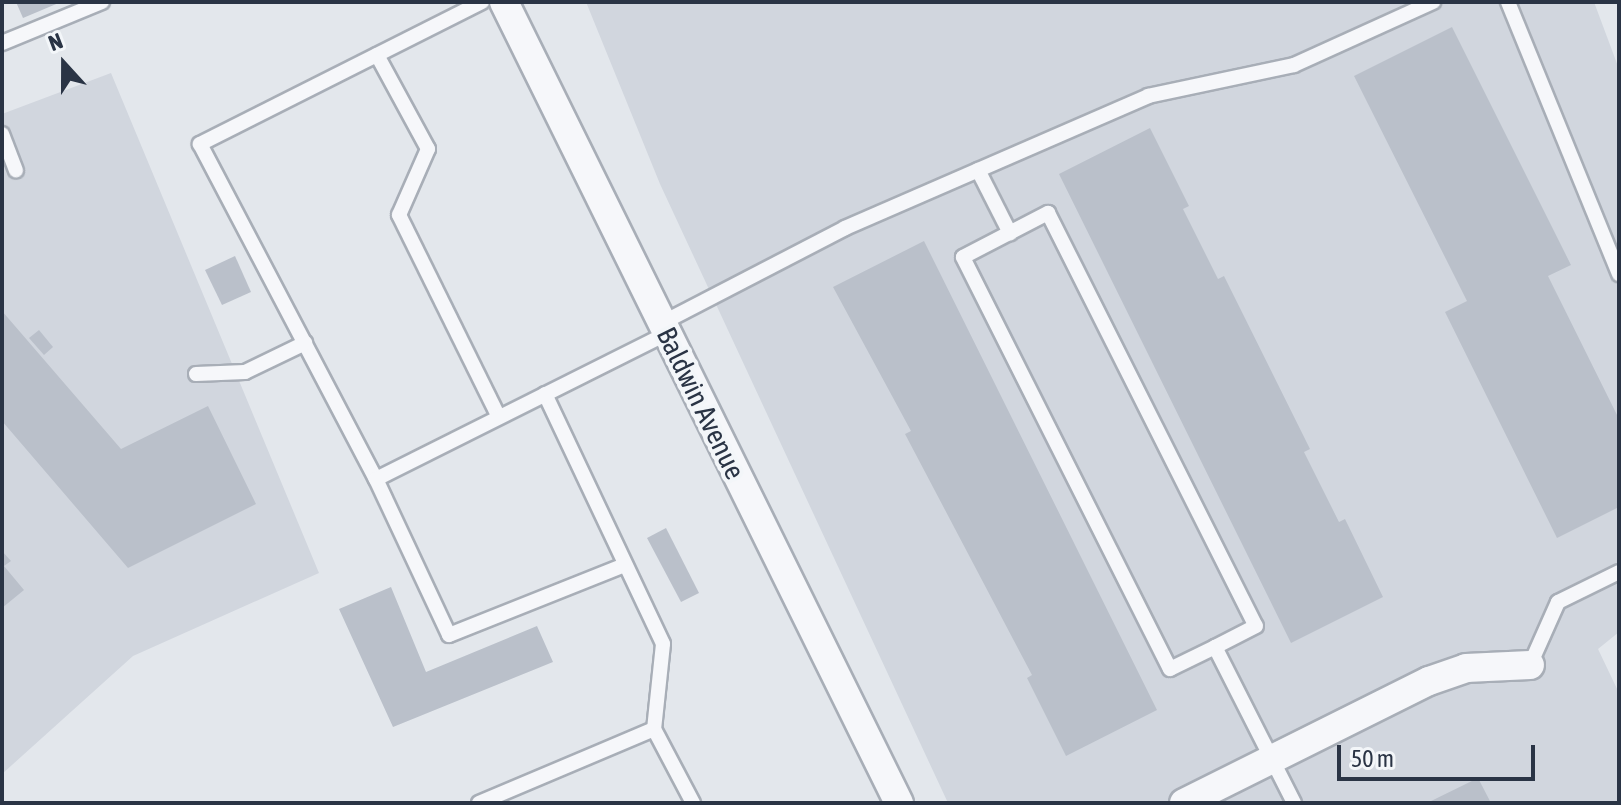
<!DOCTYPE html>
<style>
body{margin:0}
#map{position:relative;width:1621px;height:805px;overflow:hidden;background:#e3e7ec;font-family:"Asap Condensed",sans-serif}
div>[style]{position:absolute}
.built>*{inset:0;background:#d1d6de}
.building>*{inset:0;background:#bac0ca}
.roads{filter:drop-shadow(2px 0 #a8aeb7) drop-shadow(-2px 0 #a8aeb7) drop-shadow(0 2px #a8aeb7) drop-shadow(0 -2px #a8aeb7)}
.lane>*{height:14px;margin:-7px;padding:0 7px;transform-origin:7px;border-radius:7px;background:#f6f7fa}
.street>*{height:28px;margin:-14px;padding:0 14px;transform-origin:14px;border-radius:14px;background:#f6f7fa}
span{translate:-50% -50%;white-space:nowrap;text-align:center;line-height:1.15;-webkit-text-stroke:8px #f3f6f9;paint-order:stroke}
.street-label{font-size:28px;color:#2a3445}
.frame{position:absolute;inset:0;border:4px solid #2a3445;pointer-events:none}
.north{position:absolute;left:24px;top:24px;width:80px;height:80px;-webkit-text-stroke:6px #f3f6f9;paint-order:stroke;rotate:339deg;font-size:22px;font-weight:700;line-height:32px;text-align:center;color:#2a3445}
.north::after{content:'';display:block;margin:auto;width:28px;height:36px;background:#2a3445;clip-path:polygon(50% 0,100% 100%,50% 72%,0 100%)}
.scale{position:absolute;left:1337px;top:745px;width:198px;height:36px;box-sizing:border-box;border:4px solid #2a3445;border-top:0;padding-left:10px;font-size:24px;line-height:28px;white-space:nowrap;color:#2a3445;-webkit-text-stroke:6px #f3f6f9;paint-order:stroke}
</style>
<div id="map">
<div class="built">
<i style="clip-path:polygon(586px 2px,1594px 2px,1619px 69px,1619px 632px,1598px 649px,1619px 693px,1619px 803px,948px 803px,660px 184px)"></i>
<i style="clip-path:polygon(111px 73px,319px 573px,133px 656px,2px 774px,2px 114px)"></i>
</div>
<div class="building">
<i style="clip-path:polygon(16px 2px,61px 2px,23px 18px)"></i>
<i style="clip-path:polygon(1452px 27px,1571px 265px,1548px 276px,1619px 419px,1619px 507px,1557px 538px,1445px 312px,1467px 301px,1354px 76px)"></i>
<i style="clip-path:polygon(1150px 128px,1189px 206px,1183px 209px,1218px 279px,1224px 276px,1310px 449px,1304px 452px,1339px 522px,1345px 519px,1383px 597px,1291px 643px,1059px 174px)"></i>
<i style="clip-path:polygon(924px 241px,1157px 710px,1066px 756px,1027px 678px,1032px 675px,905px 434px,911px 431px,833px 287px)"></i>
<i style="clip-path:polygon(235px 256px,251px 292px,222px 305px,205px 270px)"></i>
<i style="clip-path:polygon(2px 311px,121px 449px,208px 406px,256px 504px,128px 568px,2px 421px)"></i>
<i style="clip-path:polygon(39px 330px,53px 347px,44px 355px,29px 338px)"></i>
<i style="clip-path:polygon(666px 528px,699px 593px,681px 602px,647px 538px)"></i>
<i style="clip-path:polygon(2px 551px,11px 561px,4px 566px,24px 590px,2px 608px)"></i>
<i style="clip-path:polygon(391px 587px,426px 672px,537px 626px,553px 662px,393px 727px,339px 609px)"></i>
<i style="clip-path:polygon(1478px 778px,1491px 803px,1427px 803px)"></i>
</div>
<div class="roads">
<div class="lane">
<i style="left:482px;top:2px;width:316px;rotate:153.3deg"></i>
<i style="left:200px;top:144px;width:378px;rotate:62.3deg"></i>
<i style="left:376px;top:479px;width:172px;rotate:64.9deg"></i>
<i style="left:449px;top:635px;width:189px;rotate:-21.7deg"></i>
<i style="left:1508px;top:2px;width:294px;rotate:67.8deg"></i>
<i style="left:2px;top:43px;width:108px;rotate:-22.3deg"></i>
<i style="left:377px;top:55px;width:107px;rotate:61.5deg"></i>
<i style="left:428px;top:149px;width:72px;rotate:113.7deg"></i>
<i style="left:399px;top:215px;width:225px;rotate:63.7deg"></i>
<i style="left:2px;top:134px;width:39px;rotate:69deg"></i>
<i style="left:978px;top:170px;width:71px;rotate:63.1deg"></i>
<i style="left:662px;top:323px;width:206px;rotate:-27.4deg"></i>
<i style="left:845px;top:228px;width:331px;rotate:-23.5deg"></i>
<i style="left:1148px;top:96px;width:149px;rotate:-12deg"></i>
<i style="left:1294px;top:65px;width:153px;rotate:-24.4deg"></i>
<i style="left:196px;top:374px;width:49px;rotate:-2.3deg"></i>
<i style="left:245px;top:372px;width:67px;rotate:-25.8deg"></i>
<i style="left:545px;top:394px;width:276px;rotate:64.7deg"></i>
<i style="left:663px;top:644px;width:85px;rotate:96deg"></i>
<i style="left:654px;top:729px;width:84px;rotate:62.2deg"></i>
<i style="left:376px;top:479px;width:326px;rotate:-26.6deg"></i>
<i style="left:1215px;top:647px;width:50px;rotate:153.9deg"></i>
<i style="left:1170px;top:669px;width:461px;rotate:-116.7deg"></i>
<i style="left:963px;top:257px;width:96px;rotate:-27.4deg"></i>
<i style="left:1048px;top:213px;width:462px;rotate:63.3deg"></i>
<i style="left:1256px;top:626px;width:46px;rotate:152.9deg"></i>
<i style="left:1215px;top:647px;width:175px;rotate:63.1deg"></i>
<i style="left:1530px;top:665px;width:69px;rotate:-66deg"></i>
<i style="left:1558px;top:602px;width:68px;rotate:-26.2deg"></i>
<i style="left:479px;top:803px;width:190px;rotate:-22.9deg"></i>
</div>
<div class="street">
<i style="left:504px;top:2px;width:893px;rotate:63.75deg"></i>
<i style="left:1184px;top:803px;width:274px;rotate:-26.5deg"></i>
<i style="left:1429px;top:681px;width:39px;rotate:-19deg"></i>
<i style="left:1466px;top:668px;width:64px;rotate:-2.7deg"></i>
</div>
</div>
<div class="street-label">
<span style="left:701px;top:403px;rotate:64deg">Baldwin Avenue</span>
</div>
<div class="frame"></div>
<div class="north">N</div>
<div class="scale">50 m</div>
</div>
